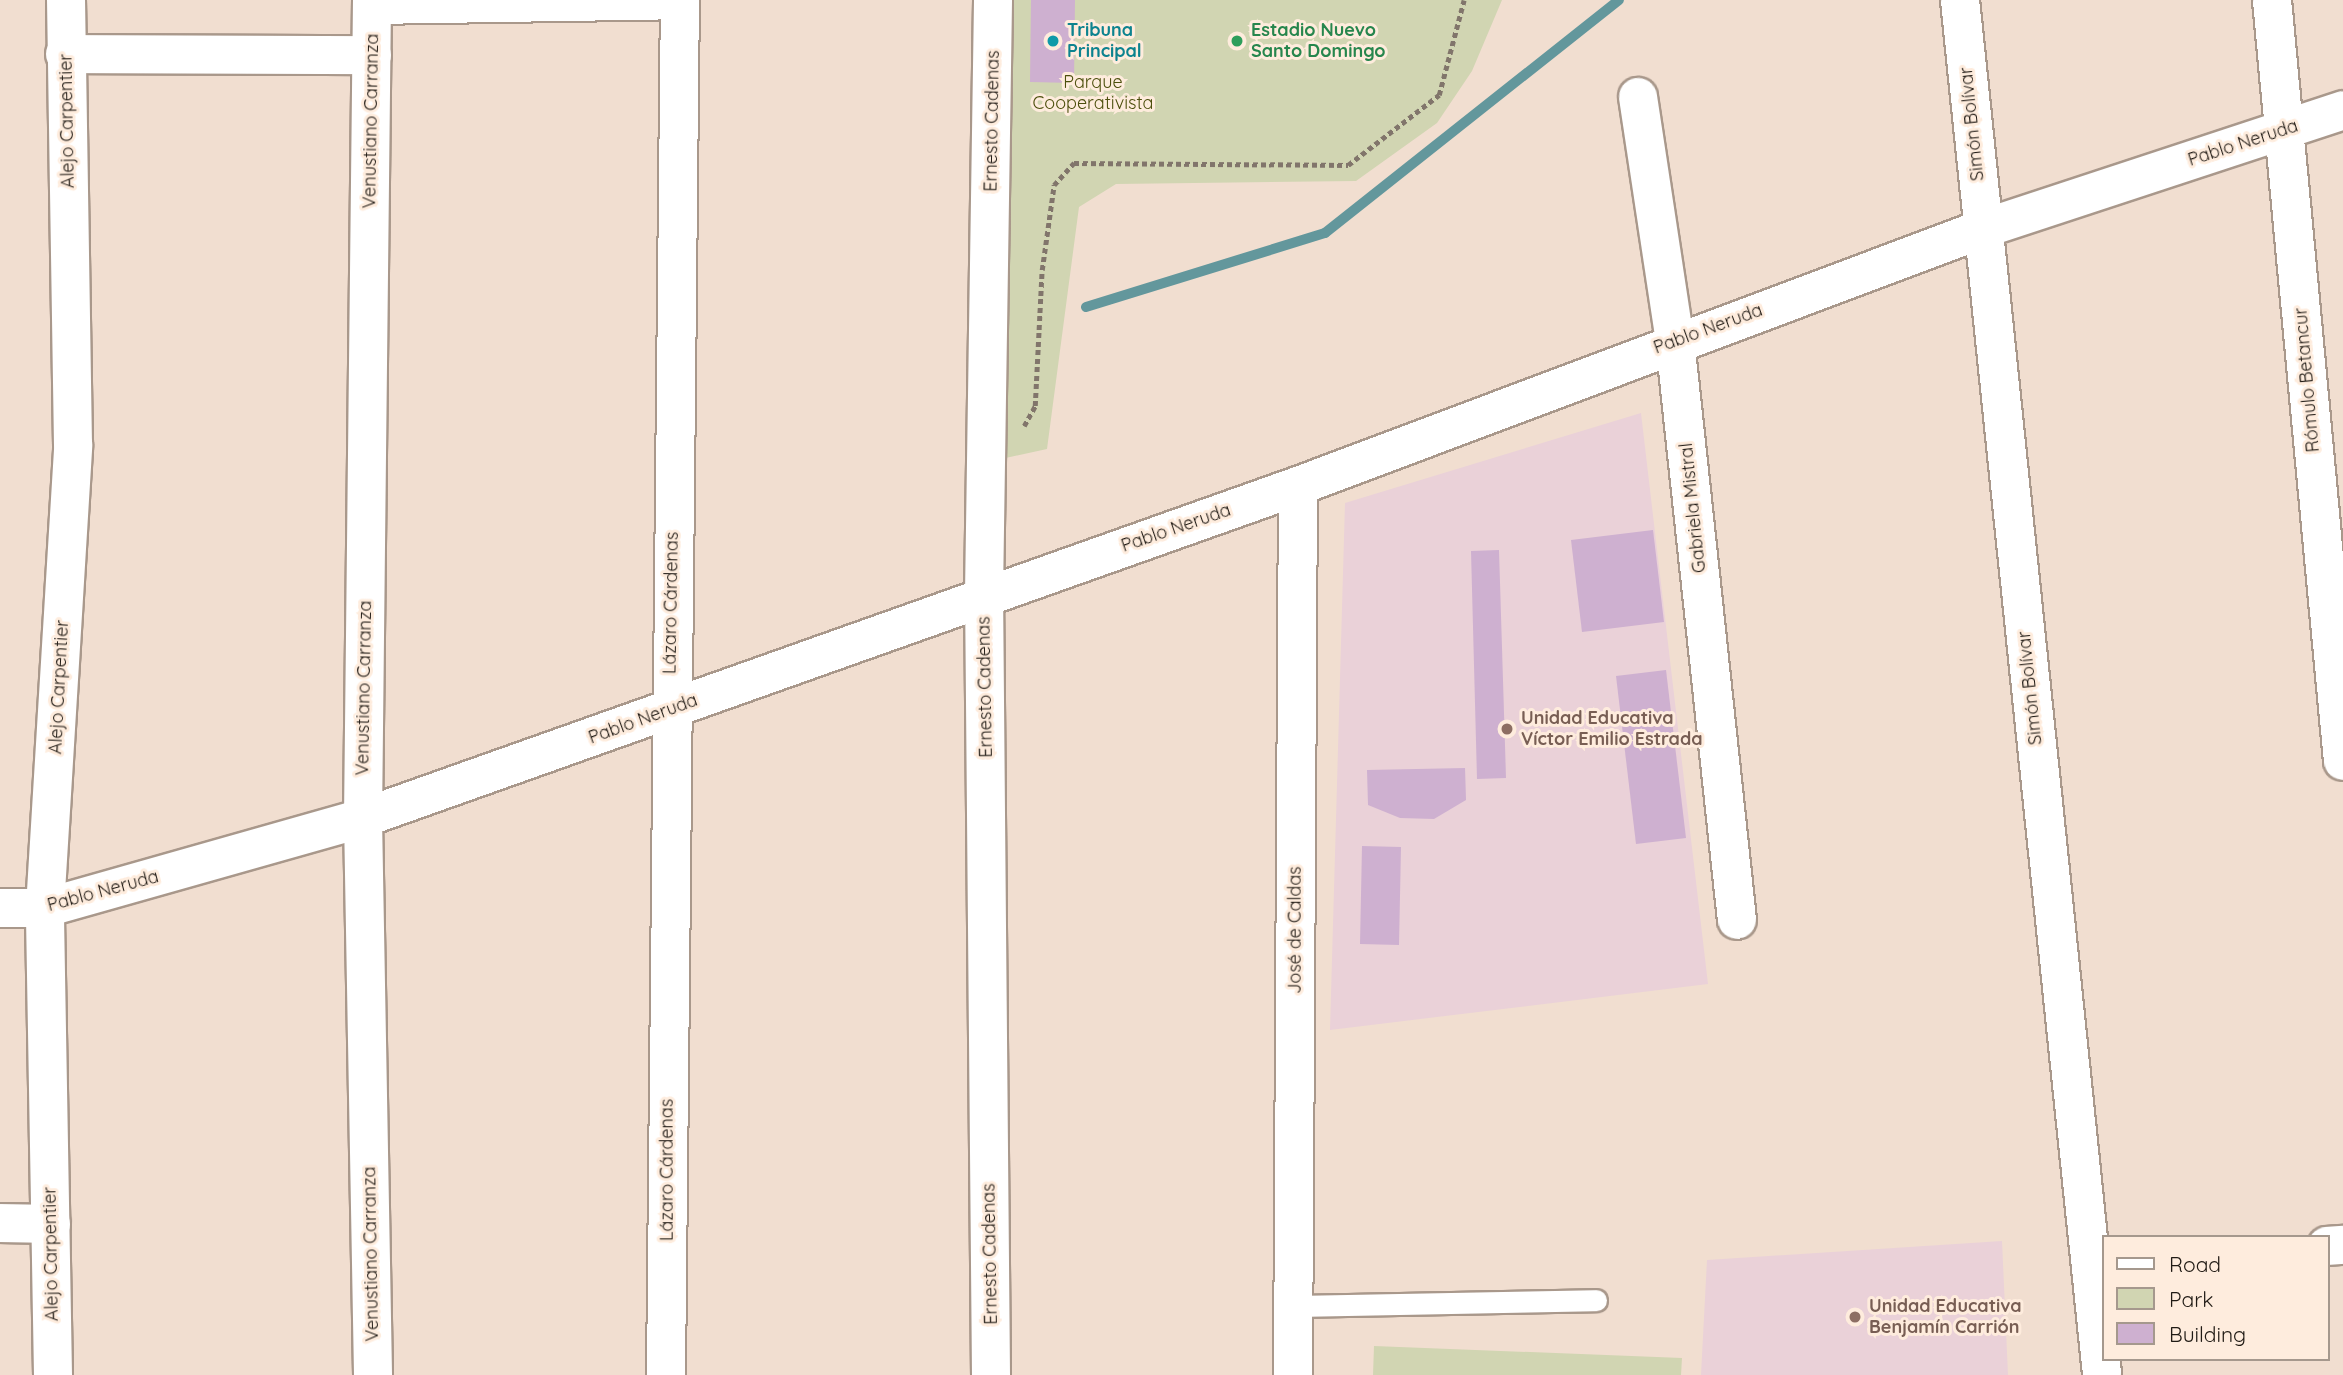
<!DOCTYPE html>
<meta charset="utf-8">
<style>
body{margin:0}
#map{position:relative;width:2343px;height:1375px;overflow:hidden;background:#f1ded0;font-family:Quicksand,sans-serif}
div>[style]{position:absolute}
.education>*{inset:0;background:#ead1d8}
.green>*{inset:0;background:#d1d5b2}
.stream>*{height:10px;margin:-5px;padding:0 5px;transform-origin:5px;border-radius:5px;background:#63979c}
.building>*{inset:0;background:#ceb0d0}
.path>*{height:4.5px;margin-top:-2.25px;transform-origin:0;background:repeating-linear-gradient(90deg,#81756b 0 5px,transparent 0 8.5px)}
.roads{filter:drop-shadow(2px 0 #a9988b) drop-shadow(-2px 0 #a9988b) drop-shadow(0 2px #a9988b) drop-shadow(0 -2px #a9988b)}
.service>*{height:21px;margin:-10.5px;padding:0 10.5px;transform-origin:10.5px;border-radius:10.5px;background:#fff}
.minor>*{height:38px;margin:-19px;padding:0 19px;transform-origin:19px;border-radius:19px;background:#fff}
.dots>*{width:19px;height:19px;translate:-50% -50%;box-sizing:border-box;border:4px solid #feecdd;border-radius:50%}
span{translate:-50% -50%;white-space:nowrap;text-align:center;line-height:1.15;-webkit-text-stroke:6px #feecdd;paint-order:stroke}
.culture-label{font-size:18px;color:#0d838f;font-weight:700}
.left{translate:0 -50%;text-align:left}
.leisure-label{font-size:18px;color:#27864d;font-weight:700}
.park-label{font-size:18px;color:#4c4f0c}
.street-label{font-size:18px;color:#201a14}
.education-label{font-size:18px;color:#785e54;font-weight:700}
.legend{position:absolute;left:2102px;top:1235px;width:228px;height:126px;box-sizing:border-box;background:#feecdd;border:2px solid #a5988d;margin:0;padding:9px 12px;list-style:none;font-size:21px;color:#201a14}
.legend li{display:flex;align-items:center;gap:14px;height:35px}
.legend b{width:35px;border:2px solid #a5988d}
</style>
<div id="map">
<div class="education">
<i style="clip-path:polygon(1641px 413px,1708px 984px,1330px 1030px,1345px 503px)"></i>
<i style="clip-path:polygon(2002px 1241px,2008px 1375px,1701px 1375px,1707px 1260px)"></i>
</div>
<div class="green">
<i style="clip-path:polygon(993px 0,1502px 0,1472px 71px,1437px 123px,1356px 181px,1116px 184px,1079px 207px,1047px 449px,987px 462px)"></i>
<i style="clip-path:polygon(1374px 1346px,1682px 1358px,1681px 1375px,1373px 1375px)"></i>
</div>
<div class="stream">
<i style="left:1086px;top:307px;width:250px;rotate:-17.2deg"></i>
<i style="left:1325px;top:233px;width:375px;rotate:-38.4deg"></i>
</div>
<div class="building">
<i style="clip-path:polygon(1031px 0,1075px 0,1074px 83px,1030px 82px)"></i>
<i style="clip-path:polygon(1653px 530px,1664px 622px,1582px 632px,1571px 540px)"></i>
<i style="clip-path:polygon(1499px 550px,1506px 778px,1477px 779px,1471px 551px)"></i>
<i style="clip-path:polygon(1666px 670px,1686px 838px,1636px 844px,1616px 676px)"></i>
<i style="clip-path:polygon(1465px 768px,1466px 800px,1434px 819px,1400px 818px,1368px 805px,1367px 770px)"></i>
<i style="clip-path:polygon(1362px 846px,1401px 847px,1399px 945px,1360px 944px)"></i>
</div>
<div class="path">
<i style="left:1024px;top:426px;width:23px;rotate:-61deg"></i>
<i style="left:1035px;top:406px;width:136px;rotate:-87.1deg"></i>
<i style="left:1042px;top:270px;width:86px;rotate:-82deg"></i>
<i style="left:1054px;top:185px;width:30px;rotate:-48deg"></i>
<i style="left:1074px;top:163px;width:274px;rotate:0.4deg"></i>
<i style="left:1348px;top:165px;width:115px;rotate:-37.6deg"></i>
<i style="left:1439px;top:95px;width:98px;rotate:-75.3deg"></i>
</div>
<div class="roads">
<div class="service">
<i style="left:1293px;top:1306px;width:303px;rotate:-1.1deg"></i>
</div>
<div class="minor">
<i style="left:372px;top:0;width:818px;rotate:90.63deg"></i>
<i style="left:363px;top:818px;width:557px;rotate:88.97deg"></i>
<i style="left:1960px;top:0;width:1382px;rotate:84.1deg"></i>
<i style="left:2272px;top:0;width:764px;rotate:84.67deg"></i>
<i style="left:372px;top:5px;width:308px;rotate:-0.9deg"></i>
<i style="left:65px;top:54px;width:307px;rotate:0.2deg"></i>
<i style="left:1638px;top:97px;width:247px;rotate:81.4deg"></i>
<i style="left:1675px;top:341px;width:582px;rotate:83.89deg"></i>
<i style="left:0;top:908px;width:45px"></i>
<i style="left:45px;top:908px;width:330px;rotate:-15.8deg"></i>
<i style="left:363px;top:818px;width:992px;rotate:-19.55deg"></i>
<i style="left:1298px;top:486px;width:731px;rotate:-20.59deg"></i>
<i style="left:1982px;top:229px;width:380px;rotate:-18.2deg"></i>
<i style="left:0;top:1223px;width:51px;rotate:1.1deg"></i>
<i style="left:2327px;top:1246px;width:16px;rotate:-4deg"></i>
<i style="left:53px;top:1375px;width:467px;rotate:-91deg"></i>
<i style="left:45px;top:908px;width:464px;rotate:-86.5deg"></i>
<i style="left:73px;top:445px;width:445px;rotate:-90.9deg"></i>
<i style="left:666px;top:1375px;width:1375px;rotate:-89.42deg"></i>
<i style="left:991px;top:1375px;width:781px;rotate:-90.51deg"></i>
<i style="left:984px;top:594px;width:594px;rotate:-89.13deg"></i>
<i style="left:1293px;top:1375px;width:889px;rotate:-89.68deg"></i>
</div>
</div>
<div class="dots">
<i style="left:1053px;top:41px;background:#0f9aa8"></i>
<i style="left:1237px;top:41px;background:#2e9e5b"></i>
<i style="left:1507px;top:729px;background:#8d6e63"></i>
<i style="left:1855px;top:1317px;background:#8d6e63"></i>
</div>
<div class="culture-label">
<span class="left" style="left:1067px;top:41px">Tribuna<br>Principal</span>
</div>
<div class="leisure-label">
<span class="left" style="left:1251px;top:41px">Estadio Nuevo<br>Santo Domingo</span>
</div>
<div class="park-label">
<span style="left:1093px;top:93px">Parque<br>Cooperativista</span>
</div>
<div class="street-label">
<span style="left:67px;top:121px;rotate:-91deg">Alejo Carpentier</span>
<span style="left:371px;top:121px;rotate:-89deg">Venustiano Carranza</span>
<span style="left:992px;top:121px;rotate:-89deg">Ernesto Cadenas</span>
<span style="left:1972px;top:124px;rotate:-96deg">Simón Bolívar</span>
<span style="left:2243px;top:143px;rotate:-18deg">Pablo Neruda</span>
<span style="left:1708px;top:329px;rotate:-20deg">Pablo Neruda</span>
<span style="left:2307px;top:380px;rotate:-95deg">Rómulo Betancur</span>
<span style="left:1693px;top:508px;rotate:-96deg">Gabriela Mistral</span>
<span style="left:1176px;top:528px;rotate:-19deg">Pablo Neruda</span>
<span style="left:671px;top:603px;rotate:-89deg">Lázaro Cárdenas</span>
<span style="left:59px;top:687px;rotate:-87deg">Alejo Carpentier</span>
<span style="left:985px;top:687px;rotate:-91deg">Ernesto Cadenas</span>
<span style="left:364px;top:688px;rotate:-89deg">Venustiano Carranza</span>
<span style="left:2030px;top:688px;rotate:-96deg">Simón Bolívar</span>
<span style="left:643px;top:719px;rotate:-20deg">Pablo Neruda</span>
<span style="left:103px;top:891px;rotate:-15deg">Pablo Neruda</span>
<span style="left:1295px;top:930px;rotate:-90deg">José de Caldas</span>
<span style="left:667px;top:1170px;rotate:-90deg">Lázaro Cárdenas</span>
<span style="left:51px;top:1254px;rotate:-91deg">Alejo Carpentier</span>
<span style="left:371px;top:1254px;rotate:-91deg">Venustiano Carranza</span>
<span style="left:990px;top:1254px;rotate:-91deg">Ernesto Cadenas</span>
</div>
<div class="education-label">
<span class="left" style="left:1521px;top:729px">Unidad Educativa<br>Víctor Emilio Estrada</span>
<span class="left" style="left:1869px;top:1317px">Unidad Educativa<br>Benjamín Carrión</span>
</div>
<ul class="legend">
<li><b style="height:9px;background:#fff"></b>Road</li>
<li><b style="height:19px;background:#d1d5b2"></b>Park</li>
<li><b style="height:19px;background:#ceb0d0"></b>Building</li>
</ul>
</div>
